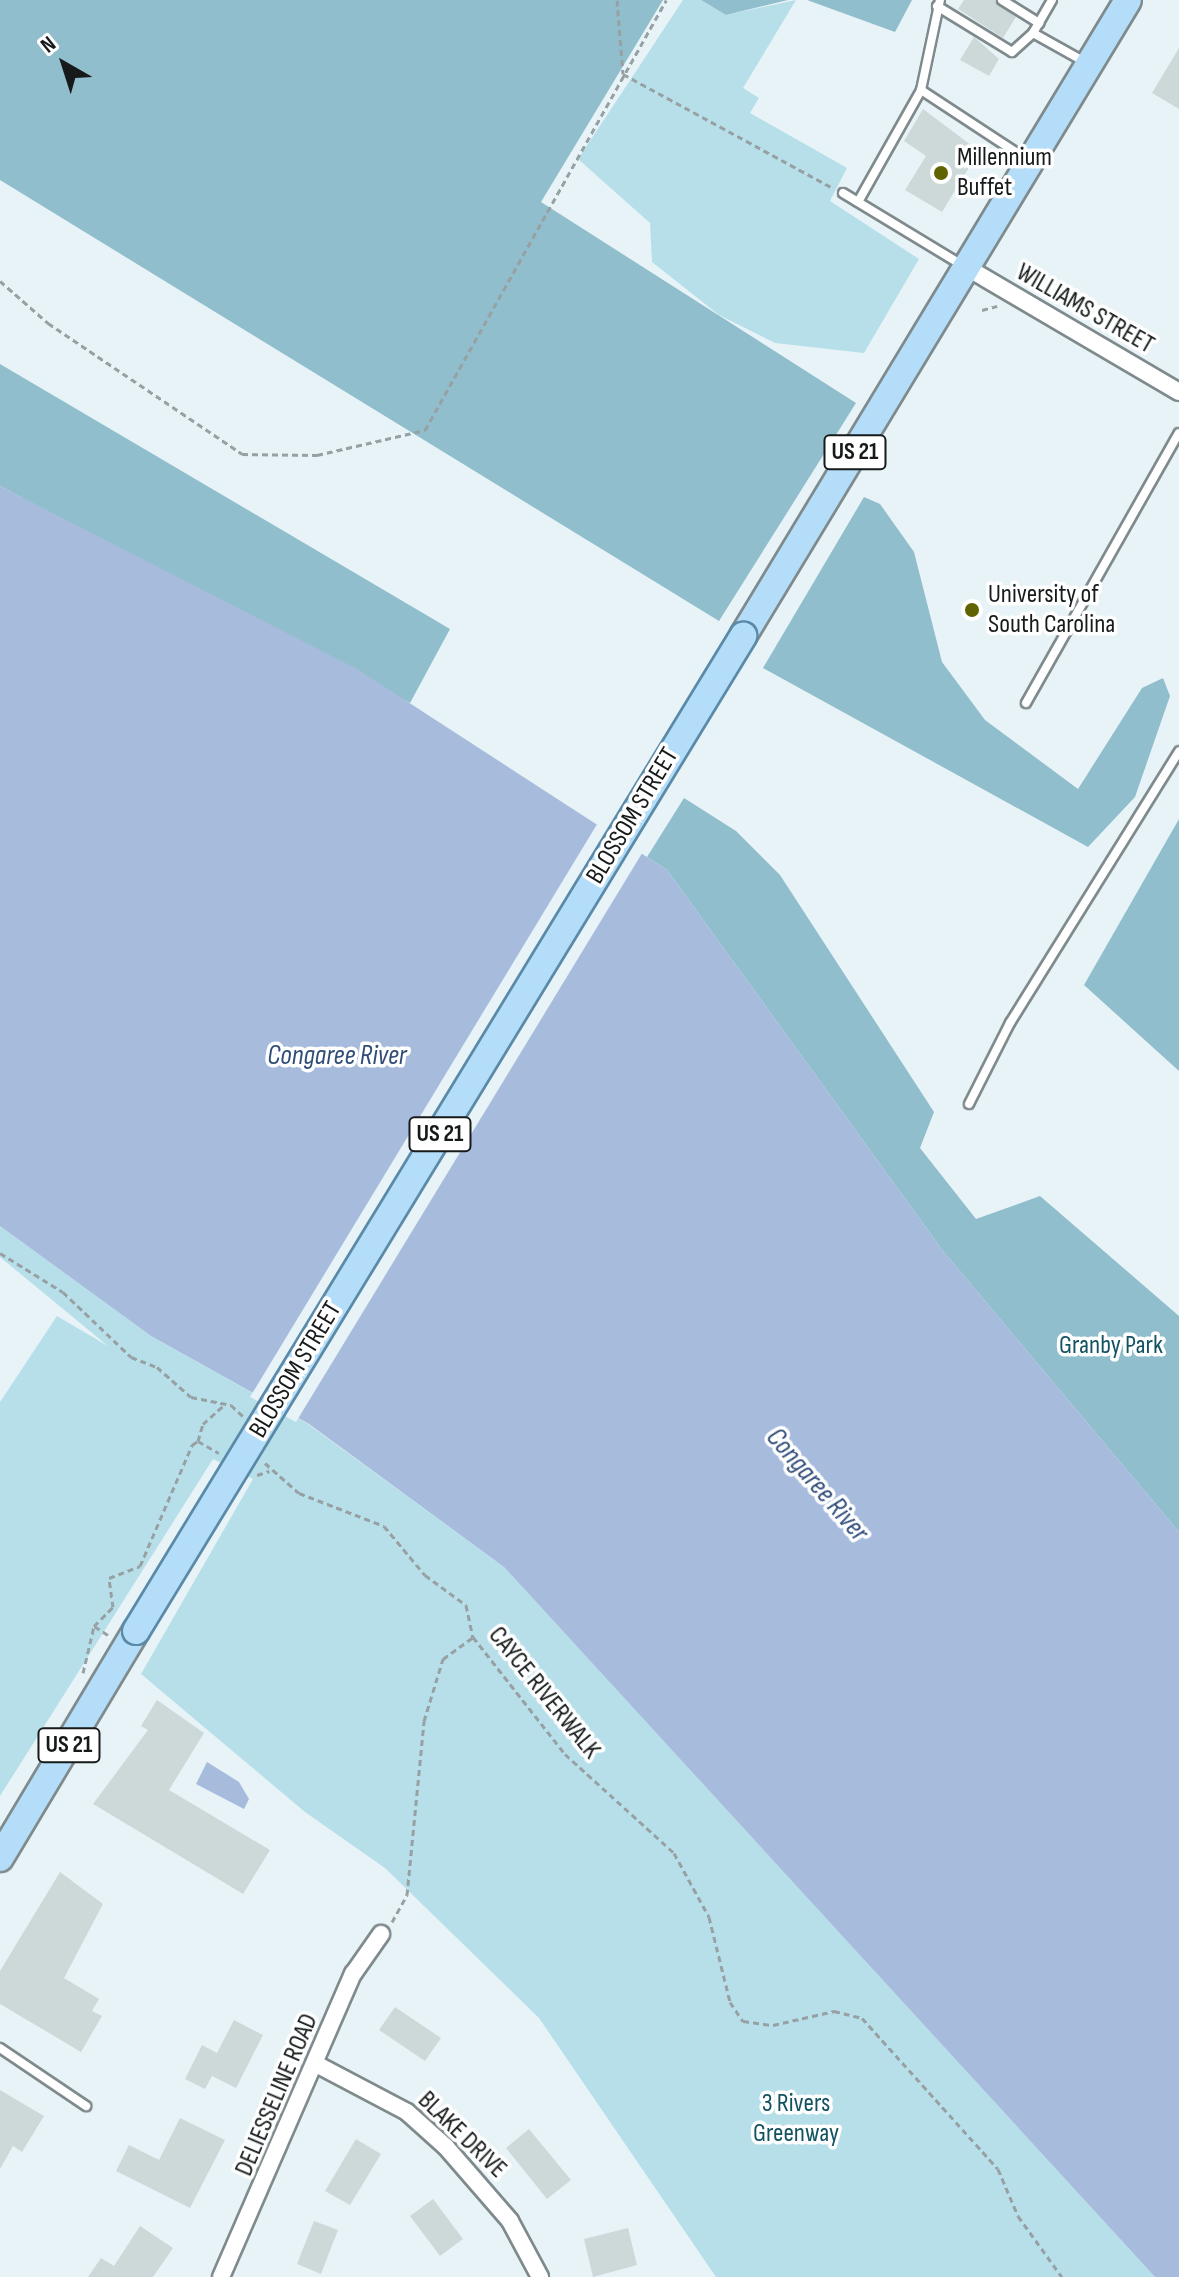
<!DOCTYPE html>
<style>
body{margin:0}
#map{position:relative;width:1179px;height:2277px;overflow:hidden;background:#e7f3f7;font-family:"Sofia Sans Condensed",sans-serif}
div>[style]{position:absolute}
.green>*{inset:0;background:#b7dfea}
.forest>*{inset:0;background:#90becc}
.water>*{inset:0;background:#a7bcdd}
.pier>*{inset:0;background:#e7f3f7}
.building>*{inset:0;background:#cdd9d9}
.path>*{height:3px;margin-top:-1.5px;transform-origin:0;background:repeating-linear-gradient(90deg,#97a0a3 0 6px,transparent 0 10px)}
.roads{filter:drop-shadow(2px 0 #7f8a8d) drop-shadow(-2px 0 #7f8a8d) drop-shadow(0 2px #7f8a8d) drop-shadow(0 -2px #7f8a8d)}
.service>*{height:8px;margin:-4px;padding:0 4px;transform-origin:4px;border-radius:4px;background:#fff}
.minor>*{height:16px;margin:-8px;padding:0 8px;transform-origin:8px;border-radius:8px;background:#fff}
.primary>*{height:26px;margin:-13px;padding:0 13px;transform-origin:13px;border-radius:13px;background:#b3ddf8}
.bridges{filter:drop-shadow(2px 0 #5b8aa8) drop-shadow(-2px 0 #5b8aa8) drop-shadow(0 2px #5b8aa8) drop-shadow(0 -2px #5b8aa8)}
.primary-bridge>*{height:26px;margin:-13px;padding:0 13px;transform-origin:13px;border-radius:13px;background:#b3ddf8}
.dots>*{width:22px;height:22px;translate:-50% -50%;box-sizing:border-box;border:4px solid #fff;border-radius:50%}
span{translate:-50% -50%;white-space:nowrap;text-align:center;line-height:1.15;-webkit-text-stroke:7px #fff;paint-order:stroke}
.shield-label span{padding:2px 6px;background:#fff;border:2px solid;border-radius:6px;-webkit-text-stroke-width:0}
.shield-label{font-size:24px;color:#161a1b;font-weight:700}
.poi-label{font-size:26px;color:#161a1b}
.left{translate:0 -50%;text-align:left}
.street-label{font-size:26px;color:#161a1b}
.park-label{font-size:26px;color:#125261}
.water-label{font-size:28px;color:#304d79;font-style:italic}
.north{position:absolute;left:24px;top:24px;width:80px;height:80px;-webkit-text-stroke:6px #fff;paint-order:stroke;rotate:321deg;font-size:22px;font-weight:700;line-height:32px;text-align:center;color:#161a1b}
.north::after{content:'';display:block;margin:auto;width:28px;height:36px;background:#161a1b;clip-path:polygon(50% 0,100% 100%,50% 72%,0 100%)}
</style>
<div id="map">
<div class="green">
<i style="clip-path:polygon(683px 0,701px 0,726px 15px,796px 0,743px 88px,759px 98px,750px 113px,847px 168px,830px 201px,919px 259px,864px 353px,775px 343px,719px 315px,652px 262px,650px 223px,578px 159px)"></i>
<i style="clip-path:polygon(0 1226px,151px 1336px,308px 1424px,504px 1567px,1155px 2277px,716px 2277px,539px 2018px,385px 1868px,305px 1812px,141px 1674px,253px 1479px,213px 1459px,0 1796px,0 1402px,57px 1316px,108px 1346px,0 1257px)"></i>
</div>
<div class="forest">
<i style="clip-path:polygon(0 0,663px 0,541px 202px,856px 403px,719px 621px,0 180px)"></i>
<i style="clip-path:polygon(701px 0,788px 0,726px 15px)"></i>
<i style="clip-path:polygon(807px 0,912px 0,895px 32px)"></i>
<i style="clip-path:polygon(0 364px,450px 629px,410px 703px,0 486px)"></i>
<i style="clip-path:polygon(864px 497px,880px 504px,914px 552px,942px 662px,985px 720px,1078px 789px,1142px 688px,1163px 678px,1170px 696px,1135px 797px,1088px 847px,763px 668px)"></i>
<i style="clip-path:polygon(684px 798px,736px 831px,780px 875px,934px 1112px,920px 1148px,976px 1219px,1040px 1196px,1179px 1316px,1179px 1532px,943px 1251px,667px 870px,647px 857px)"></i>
<i style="clip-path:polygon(1179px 819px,1179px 1071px,1084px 985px)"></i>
</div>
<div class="water">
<i style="clip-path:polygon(0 486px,357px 669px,667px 870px,943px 1251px,1179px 1532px,1179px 2277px,1155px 2277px,504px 1567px,309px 1424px,151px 1336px,0 1226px)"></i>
<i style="clip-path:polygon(207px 1762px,239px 1782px,249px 1799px,244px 1809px,196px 1784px)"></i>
</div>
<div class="pier">
<i style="clip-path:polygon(599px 821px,644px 850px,296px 1422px,250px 1397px)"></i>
</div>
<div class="building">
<i style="clip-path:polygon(964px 0,995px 0,1016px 17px,1003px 38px,958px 9px)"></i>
<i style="clip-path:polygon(974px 37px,999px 59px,989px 76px,960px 60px)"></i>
<i style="clip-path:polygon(1179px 48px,1179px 109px,1152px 93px)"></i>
<i style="clip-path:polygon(923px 109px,979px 151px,942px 212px,905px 190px,926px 156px,904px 141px)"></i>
<i style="clip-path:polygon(157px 1700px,204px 1733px,169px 1790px,270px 1850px,243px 1894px,93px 1804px,148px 1730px,141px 1726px)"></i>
<i style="clip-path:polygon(60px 1872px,103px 1904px,64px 1978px,99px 1999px,92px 2011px,102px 2016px,81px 2052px,0 2004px,0 1971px)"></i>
<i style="clip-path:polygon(395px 2007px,441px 2038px,425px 2061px,379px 2030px)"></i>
<i style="clip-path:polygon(234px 2020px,263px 2035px,236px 2088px,212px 2076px,205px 2089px,185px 2079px,202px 2045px,217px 2053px)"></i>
<i style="clip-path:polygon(0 2090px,44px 2116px,22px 2152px,13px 2146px,0 2169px)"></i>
<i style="clip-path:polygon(180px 2118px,225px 2140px,190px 2208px,116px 2171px,129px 2145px,159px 2160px)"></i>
<i style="clip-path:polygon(529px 2129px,571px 2180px,547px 2199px,506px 2148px)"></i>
<i style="clip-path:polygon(356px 2139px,381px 2154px,350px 2205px,325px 2191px)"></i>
<i style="clip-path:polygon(433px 2199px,463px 2239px,440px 2256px,410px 2216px)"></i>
<i style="clip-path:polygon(314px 2221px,338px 2230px,321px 2274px,297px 2264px)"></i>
<i style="clip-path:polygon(140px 2226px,173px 2248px,153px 2277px,88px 2277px,101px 2258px,114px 2266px)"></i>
<i style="clip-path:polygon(628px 2228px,637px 2265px,593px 2277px,584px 2239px)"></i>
</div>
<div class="path">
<i style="left:617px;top:0;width:74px;rotate:85.4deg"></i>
<i style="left:623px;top:74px;width:237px;rotate:28.5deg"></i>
<i style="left:0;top:281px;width:64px;rotate:41.2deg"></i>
<i style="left:48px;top:323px;width:234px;rotate:34deg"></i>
<i style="left:242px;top:454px;width:75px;rotate:0.8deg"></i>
<i style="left:317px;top:455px;width:111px;rotate:-13deg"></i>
<i style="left:425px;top:430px;width:493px;rotate:-60.7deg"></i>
<i style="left:982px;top:310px;width:16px;rotate:-15deg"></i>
<i style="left:0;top:1253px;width:74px;rotate:31.8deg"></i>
<i style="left:63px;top:1292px;width:94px;rotate:43.7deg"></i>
<i style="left:131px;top:1357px;width:28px;rotate:21deg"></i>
<i style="left:157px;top:1367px;width:45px;rotate:41.4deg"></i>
<i style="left:191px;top:1397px;width:41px;rotate:11.3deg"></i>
<i style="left:231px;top:1405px;width:16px;rotate:43deg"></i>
<i style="left:198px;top:1441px;width:18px;rotate:-74deg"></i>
<i style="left:203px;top:1424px;width:30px;rotate:-42deg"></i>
<i style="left:265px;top:1463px;width:45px;rotate:41.4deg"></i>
<i style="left:299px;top:1493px;width:91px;rotate:21.2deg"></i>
<i style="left:384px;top:1526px;width:64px;rotate:50.1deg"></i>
<i style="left:425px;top:1575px;width:51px;rotate:36.2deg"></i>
<i style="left:466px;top:1605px;width:33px;rotate:78deg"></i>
<i style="left:473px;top:1637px;width:149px;rotate:51.8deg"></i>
<i style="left:565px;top:1754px;width:147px;rotate:42.2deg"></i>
<i style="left:674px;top:1853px;width:73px;rotate:61.3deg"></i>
<i style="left:709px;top:1917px;width:88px;rotate:76.1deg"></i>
<i style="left:730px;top:2002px;width:23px;rotate:56deg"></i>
<i style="left:743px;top:2021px;width:30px;rotate:8deg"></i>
<i style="left:773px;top:2025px;width:63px;rotate:-12.9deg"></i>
<i style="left:834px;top:2011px;width:29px;rotate:14deg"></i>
<i style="left:862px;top:2018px;width:203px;rotate:48deg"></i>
<i style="left:998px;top:2169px;width:51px;rotate:66.9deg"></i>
<i style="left:1018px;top:2216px;width:75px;rotate:54.2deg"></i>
<i style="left:257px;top:1475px;width:13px;rotate:-18deg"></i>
<i style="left:108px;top:1635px;width:17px;rotate:-147deg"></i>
<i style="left:94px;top:1626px;width:27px;rotate:-45deg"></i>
<i style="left:113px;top:1607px;width:29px;rotate:-98deg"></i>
<i style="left:109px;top:1578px;width:33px;rotate:-21deg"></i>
<i style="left:140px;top:1566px;width:132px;rotate:-66.7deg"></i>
<i style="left:192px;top:1445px;width:7px;rotate:-34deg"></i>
<i style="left:198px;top:1441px;width:24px;rotate:30deg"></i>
<i style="left:83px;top:1673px;width:48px;rotate:-76.8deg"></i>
<i style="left:392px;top:1922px;width:31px;rotate:-61deg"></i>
<i style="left:407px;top:1895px;width:175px;rotate:-84.4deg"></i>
<i style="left:424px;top:1721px;width:65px;rotate:-73deg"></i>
<i style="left:443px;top:1659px;width:37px;rotate:-36deg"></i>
</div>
<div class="roads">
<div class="service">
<i style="left:1002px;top:0;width:44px;rotate:31.9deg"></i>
<i style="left:1052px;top:0;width:38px;rotate:120deg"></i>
<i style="left:1033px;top:33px;width:60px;rotate:29.1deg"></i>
<i style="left:937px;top:6px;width:88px;rotate:31.5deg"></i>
<i style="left:1012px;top:52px;width:28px;rotate:-42deg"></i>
<i style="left:921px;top:90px;width:126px;rotate:33.3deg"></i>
<i style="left:843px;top:193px;width:139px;rotate:31.2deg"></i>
<i style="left:858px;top:202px;width:129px;rotate:-60.6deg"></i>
<i style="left:921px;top:90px;width:92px;rotate:-78.1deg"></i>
<i style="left:1026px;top:703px;width:310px;rotate:-60.5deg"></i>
<i style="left:969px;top:1104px;width:91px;rotate:-63.2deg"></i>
<i style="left:1010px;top:1023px;width:320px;rotate:-58.1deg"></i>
<i style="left:0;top:2048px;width:104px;rotate:34deg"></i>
</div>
<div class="minor">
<i style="left:966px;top:267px;width:247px;rotate:30.4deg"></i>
<i style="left:316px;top:2064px;width:103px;rotate:27.8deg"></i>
<i style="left:407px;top:2112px;width:52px;rotate:41.9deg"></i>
<i style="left:446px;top:2147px;width:98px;rotate:49.1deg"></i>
<i style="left:510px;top:2221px;width:64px;rotate:61.8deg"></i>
<i style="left:221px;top:2277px;width:331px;rotate:-66.5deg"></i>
<i style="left:353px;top:1974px;width:49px;rotate:-55deg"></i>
</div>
<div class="primary">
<i style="left:743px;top:636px;width:743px;rotate:-58.81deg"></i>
<i style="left:0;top:1858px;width:265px;rotate:-59.1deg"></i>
</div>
</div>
<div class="bridges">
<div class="primary-bridge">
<i style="left:136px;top:1631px;width:1166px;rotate:-58.61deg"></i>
</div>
</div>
<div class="dots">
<i style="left:941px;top:173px;background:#5f6401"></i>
<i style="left:972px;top:610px;background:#5f6401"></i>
</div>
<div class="shield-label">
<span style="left:855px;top:452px">US 21</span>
<span style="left:440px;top:1134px">US 21</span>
<span style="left:69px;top:1745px">US 21</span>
</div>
<div class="poi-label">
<span class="left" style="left:957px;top:173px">Millennium<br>Buffet</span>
<span class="left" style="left:988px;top:610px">University of<br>South Carolina</span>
</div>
<div class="street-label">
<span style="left:1085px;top:309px;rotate:30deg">WILLIAMS STREET</span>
<span style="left:633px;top:816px;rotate:-59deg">BLOSSOM STREET</span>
<span style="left:296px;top:1370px;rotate:-59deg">BLOSSOM STREET</span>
<span style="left:544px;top:1693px;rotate:51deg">CAYCE RIVERWALK</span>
<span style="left:277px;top:2095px;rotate:-67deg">DELIESSELINE ROAD</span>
<span style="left:462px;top:2135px;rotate:44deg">BLAKE DRIVE</span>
</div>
<div class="park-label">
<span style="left:1111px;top:1346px">Granby Park</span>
<span style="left:796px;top:2119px">3 Rivers<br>Greenway</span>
</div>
<div class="water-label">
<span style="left:337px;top:1056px">Congaree River</span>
<span style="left:817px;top:1485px;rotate:49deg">Congaree River</span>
</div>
<div class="north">N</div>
</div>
